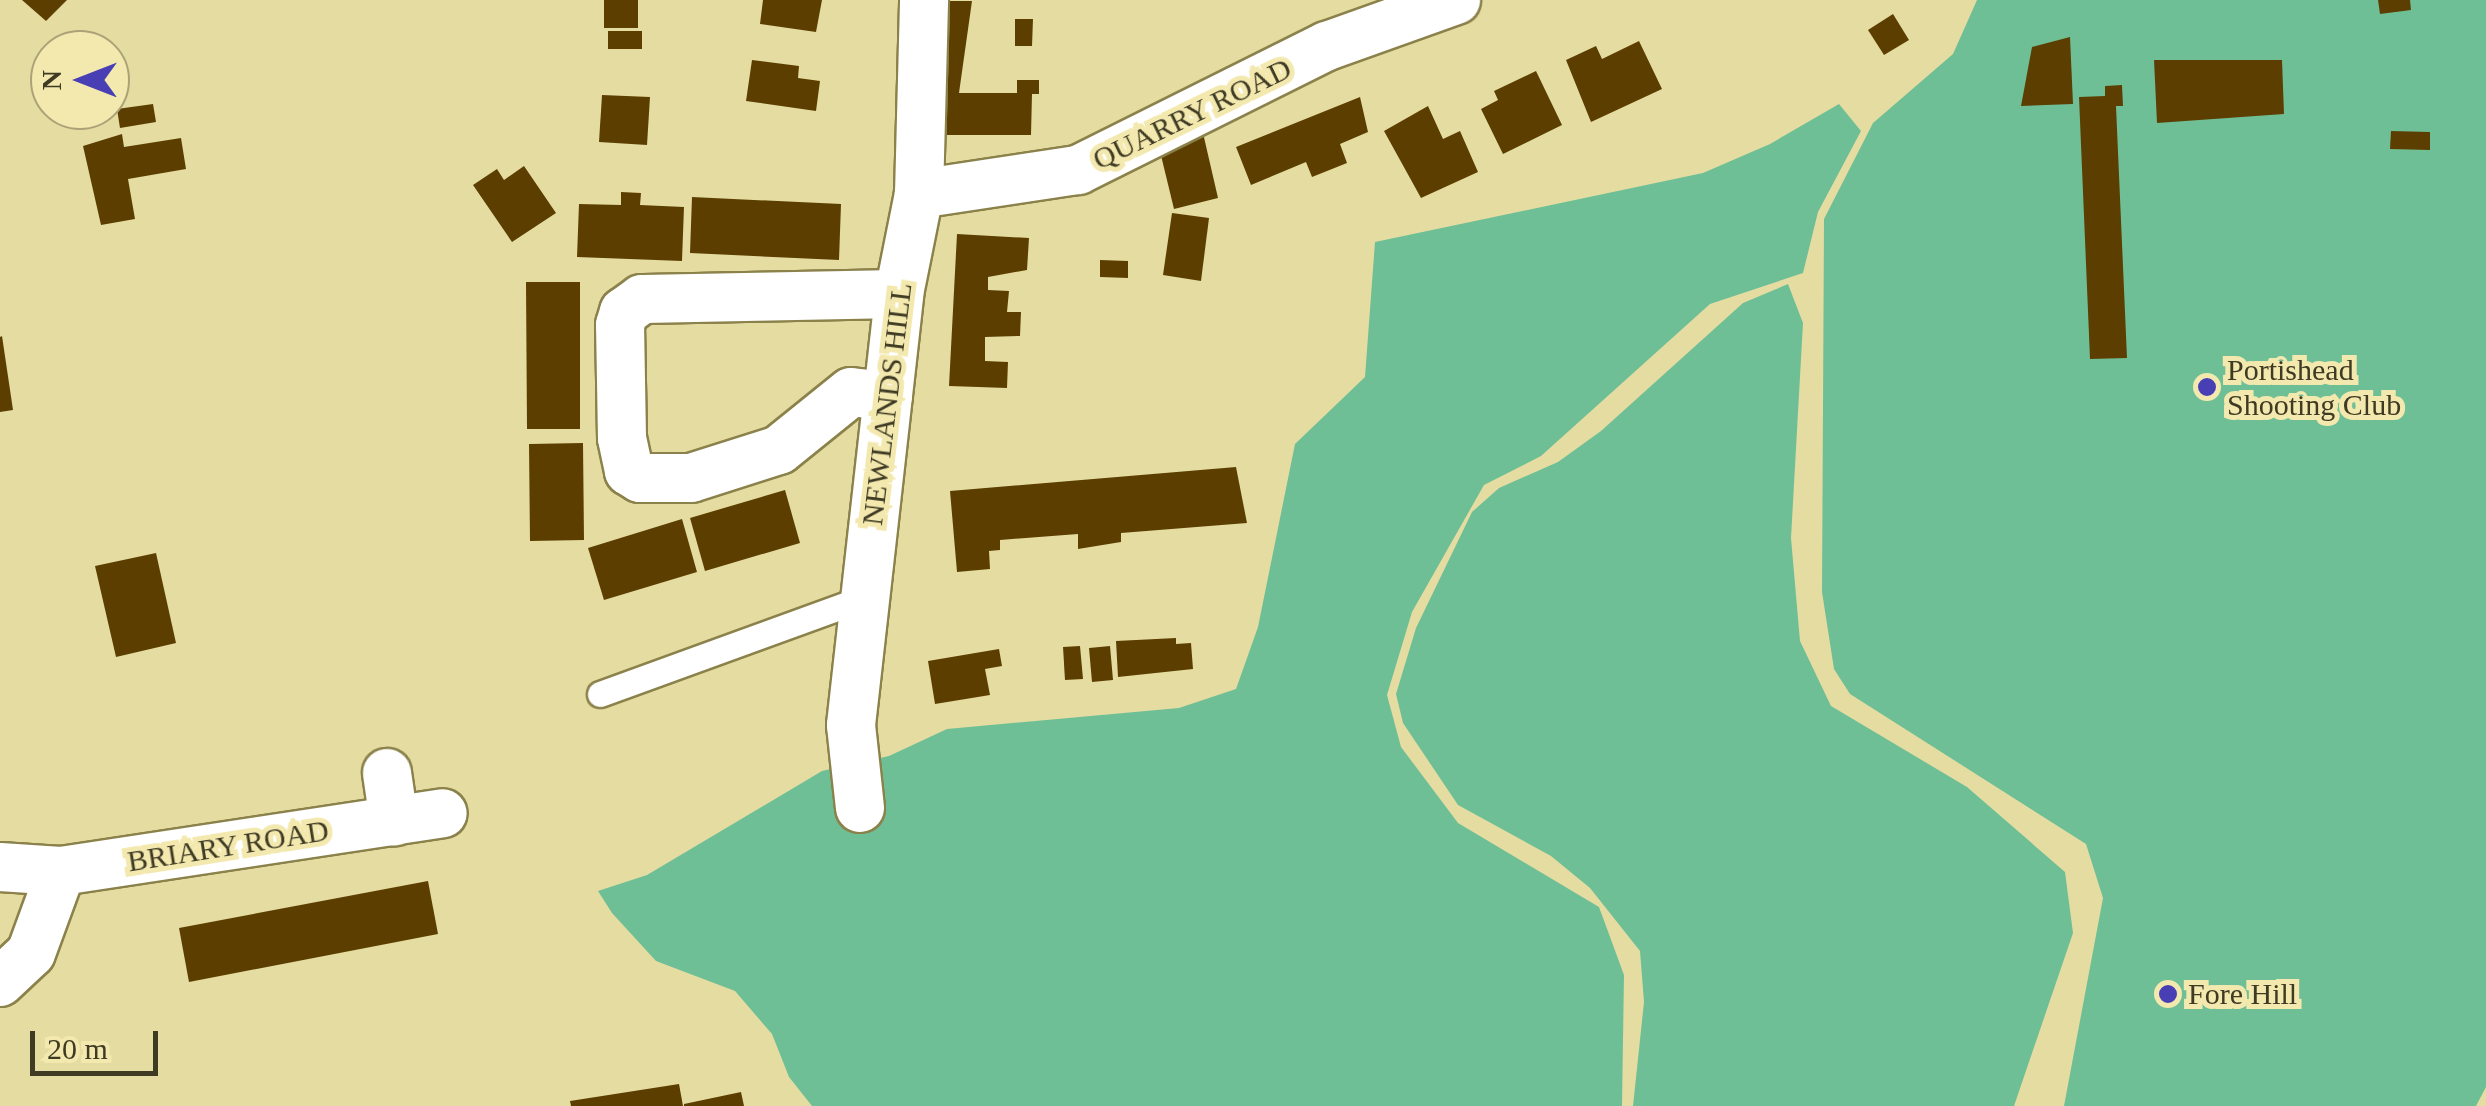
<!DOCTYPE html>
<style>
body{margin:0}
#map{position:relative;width:2486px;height:1106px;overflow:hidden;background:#e5dca2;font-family:"Times New Roman",serif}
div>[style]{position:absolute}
.green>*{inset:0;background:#6fbf96}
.building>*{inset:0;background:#5c3f00}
.roads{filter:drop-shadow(2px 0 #8b824b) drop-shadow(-2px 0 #8b824b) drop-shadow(0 2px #8b824b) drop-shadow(0 -2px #8b824b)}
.service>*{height:25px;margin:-12.5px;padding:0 12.5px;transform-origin:12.5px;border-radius:12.5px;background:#fff}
.minor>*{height:48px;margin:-24px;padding:0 24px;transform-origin:24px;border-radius:24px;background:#fff}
.dots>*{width:28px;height:28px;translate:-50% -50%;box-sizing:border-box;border:5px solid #f3e9af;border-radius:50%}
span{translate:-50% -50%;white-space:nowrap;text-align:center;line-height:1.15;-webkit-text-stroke:10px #f3e9af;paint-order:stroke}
.street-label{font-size:30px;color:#3e3a23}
.poi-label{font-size:30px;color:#3e3a23}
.left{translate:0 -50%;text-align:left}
.north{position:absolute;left:30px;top:30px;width:100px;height:100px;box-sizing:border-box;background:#f3e9af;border:2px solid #aba377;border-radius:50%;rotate:270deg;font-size:28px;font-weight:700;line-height:40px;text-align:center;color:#3e3a23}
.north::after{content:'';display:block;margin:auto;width:35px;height:45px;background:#483fb5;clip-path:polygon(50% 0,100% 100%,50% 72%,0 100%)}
.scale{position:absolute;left:30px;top:1031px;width:128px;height:45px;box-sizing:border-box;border:5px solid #3e3a23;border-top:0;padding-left:12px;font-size:30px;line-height:35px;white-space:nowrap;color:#3e3a23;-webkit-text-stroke:8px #f3e9af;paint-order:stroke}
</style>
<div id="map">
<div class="green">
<i style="clip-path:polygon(1977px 0,2486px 0,2486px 1087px,2476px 1106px,2064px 1106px,2103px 898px,2086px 844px,1850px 694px,1834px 669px,1822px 592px,1824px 219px,1873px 123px,1953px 54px)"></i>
<i style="clip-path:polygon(1839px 104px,1861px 131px,1818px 212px,1803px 273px,1710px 304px,1541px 456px,1484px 485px,1412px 612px,1387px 695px,1401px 747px,1458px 823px,1599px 907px,1624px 975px,1622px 1106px,812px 1106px,789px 1077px,772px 1034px,735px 991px,656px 961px,612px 913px,598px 891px,647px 875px,822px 771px,889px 756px,947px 729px,1179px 708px,1236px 689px,1258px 627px,1295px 444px,1365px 377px,1375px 242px,1703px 173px,1770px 144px)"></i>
<i style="clip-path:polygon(1788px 284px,1803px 323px,1791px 538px,1800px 641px,1831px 706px,1967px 787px,2065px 872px,2073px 933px,2014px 1106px,1633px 1106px,1644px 1002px,1640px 951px,1590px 888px,1551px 856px,1458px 805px,1403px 723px,1396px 694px,1416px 628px,1472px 512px,1499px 488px,1558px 462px,1601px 431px,1743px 303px)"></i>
</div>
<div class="building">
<i style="clip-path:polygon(22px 0,67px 0,46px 21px)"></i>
<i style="clip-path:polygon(604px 0,638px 0,638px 28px,604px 28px)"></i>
<i style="clip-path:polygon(763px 0,822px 0,816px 32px,760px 24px)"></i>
<i style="clip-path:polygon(2378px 0,2410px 0,2411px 10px,2380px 14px)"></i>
<i style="clip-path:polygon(932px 1px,972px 1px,959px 93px,1017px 93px,1017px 80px,1039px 80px,1039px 94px,1032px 94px,1031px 135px,931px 135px)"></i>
<i style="clip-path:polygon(1893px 14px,1909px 40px,1884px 55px,1868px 30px)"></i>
<i style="clip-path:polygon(1015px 19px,1033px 19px,1032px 46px,1015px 46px)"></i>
<i style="clip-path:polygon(608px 31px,642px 31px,642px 49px,608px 49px)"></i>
<i style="clip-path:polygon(2070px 37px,2073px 104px,2021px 106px,2032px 47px)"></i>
<i style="clip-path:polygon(1639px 41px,1662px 89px,1591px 122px,1566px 60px,1596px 46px,1602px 59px)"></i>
<i style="clip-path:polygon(752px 60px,799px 66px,798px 78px,820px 81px,816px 111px,746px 101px)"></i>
<i style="clip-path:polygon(2154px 60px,2282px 60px,2284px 114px,2157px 123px)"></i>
<i style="clip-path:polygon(1536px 71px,1562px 125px,1503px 154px,1481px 109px,1498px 100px,1494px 91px)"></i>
<i style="clip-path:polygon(2122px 85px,2123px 106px,2116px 106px,2127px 358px,2090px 359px,2079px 97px,2105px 96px,2105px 86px)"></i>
<i style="clip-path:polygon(602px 95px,650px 97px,647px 145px,599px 142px)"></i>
<i style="clip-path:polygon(1360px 97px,1368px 132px,1340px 144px,1347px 163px,1312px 177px,1306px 162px,1251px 185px,1236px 147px)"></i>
<i style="clip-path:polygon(153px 104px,156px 122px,120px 128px,117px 109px)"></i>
<i style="clip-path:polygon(1428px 106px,1443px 139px,1460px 131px,1478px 172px,1421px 198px,1384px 131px)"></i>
<i style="clip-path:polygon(2391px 131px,2430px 132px,2430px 150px,2390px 149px)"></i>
<i style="clip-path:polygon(1203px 133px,1218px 198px,1174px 209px,1158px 143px)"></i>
<i style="clip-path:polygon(122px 134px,124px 147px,181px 138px,186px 169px,128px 179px,135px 219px,101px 225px,83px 146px)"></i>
<i style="clip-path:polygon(524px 166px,556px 213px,512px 242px,473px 185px,497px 169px,504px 180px)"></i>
<i style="clip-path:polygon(621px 192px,641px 193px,640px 205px,684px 207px,682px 261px,577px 257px,579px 204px,621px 205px)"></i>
<i style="clip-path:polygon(692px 197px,841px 204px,839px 260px,690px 253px)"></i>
<i style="clip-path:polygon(1172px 213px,1209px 218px,1201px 281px,1163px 275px)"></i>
<i style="clip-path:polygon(957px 234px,1029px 238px,1027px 270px,988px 277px,988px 290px,1009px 291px,1007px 312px,1021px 312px,1020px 336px,985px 337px,985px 361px,1008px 362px,1007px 388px,949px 386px)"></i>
<i style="clip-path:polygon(1100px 260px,1128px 261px,1128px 278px,1100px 277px)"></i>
<i style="clip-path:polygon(526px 282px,580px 282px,580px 429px,527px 429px)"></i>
<i style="clip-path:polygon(2px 336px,13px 410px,0 412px,0 337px)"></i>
<i style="clip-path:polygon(583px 443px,584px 540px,530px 541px,529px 444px)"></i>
<i style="clip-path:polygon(1236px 467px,1247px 523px,1121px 533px,1121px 542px,1078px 549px,1078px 534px,1000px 540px,1000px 550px,989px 551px,990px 569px,957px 572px,950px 491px)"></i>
<i style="clip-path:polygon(785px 490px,800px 543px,705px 571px,690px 518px)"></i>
<i style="clip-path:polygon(682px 519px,697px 572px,604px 600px,588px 548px)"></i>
<i style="clip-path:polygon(156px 553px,176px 643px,116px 657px,95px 566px)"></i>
<i style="clip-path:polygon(1176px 638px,1176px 644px,1191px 643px,1193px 669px,1118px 677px,1116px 641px)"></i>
<i style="clip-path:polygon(1080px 646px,1083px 679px,1065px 680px,1063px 647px)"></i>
<i style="clip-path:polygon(1110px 646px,1113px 680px,1092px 682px,1089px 648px)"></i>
<i style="clip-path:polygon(999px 649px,1002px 666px,985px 669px,990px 695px,935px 704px,928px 661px)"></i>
<i style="clip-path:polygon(428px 881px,438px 934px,189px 982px,179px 928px)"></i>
<i style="clip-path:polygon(679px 1084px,683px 1106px,571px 1106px,570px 1101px)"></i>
<i style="clip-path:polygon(741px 1092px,744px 1106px,684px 1106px,684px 1104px)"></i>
</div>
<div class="roads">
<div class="service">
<i style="left:600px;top:694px;width:278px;rotate:-20deg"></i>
</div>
<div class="minor">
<i style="left:919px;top:194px;width:161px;rotate:-8.6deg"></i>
<i style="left:1078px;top:170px;width:278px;rotate:-26.5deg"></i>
<i style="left:1327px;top:46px;width:137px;rotate:-19.6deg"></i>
<i style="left:888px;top:396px;width:37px;rotate:-174deg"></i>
<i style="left:851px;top:392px;width:92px;rotate:141.1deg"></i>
<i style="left:779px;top:450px;width:92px;rotate:162.3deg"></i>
<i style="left:691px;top:478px;width:51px;rotate:180deg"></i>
<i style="left:640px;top:478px;width:13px;rotate:-148deg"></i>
<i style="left:629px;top:471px;width:34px;rotate:-102deg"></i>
<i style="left:622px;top:438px;width:113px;rotate:-91deg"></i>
<i style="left:620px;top:325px;width:14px;rotate:-73deg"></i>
<i style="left:624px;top:312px;width:22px;rotate:-36deg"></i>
<i style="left:642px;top:299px;width:257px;rotate:-1.1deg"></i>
<i style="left:387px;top:773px;width:49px;rotate:81.7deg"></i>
<i style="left:860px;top:808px;width:83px;rotate:-96.2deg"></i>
<i style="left:851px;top:725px;width:434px;rotate:-83.6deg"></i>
<i style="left:899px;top:294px;width:102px;rotate:-78.7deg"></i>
<i style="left:919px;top:194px;width:194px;rotate:-88.5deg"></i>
<i style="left:0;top:867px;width:61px;rotate:3.8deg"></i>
<i style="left:61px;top:871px;width:386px;rotate:-8.6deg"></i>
<i style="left:0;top:982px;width:42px;rotate:-43.1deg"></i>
<i style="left:31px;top:953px;width:87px;rotate:-69.9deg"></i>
</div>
</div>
<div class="dots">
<i style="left:2207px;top:387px;background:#483fb5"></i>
<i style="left:2168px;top:994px;background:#483fb5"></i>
</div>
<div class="street-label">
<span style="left:1192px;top:114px;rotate:-26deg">QUARRY ROAD</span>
<span style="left:887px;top:404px;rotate:-83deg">NEWLANDS HILL</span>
<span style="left:228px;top:846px;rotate:-9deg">BRIARY ROAD</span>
</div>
<div class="poi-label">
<span class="left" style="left:2227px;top:387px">Portishead<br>Shooting Club</span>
<span class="left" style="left:2188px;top:994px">Fore Hill</span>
</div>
<div class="north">N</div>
<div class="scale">20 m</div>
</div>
